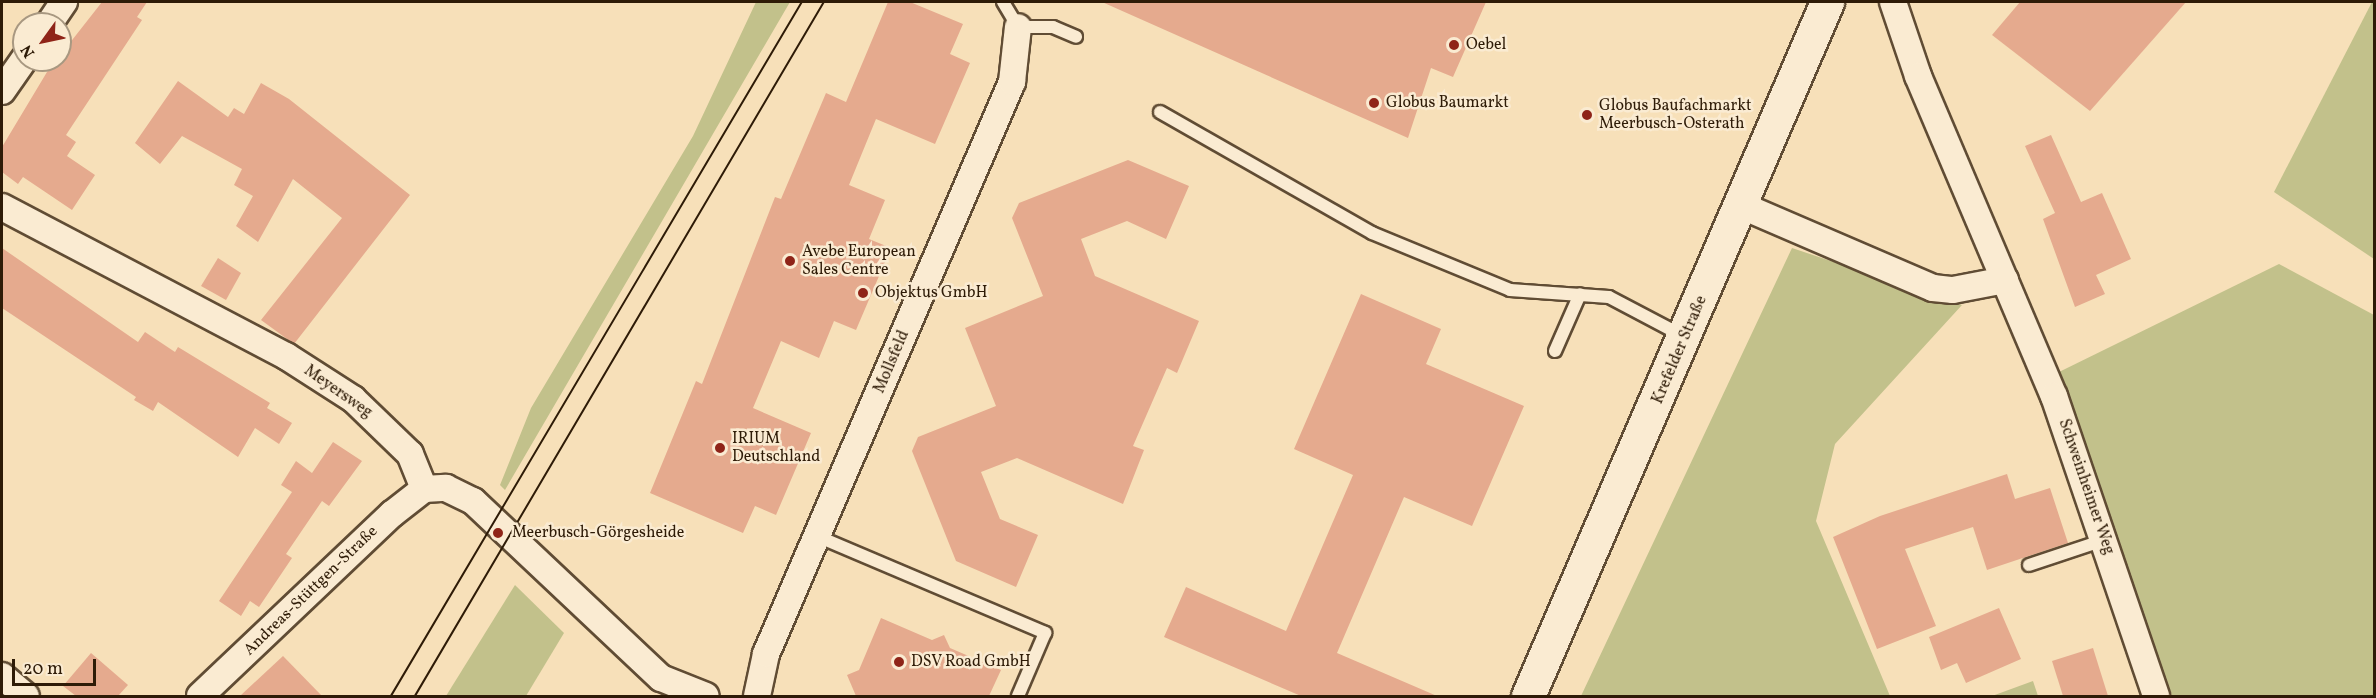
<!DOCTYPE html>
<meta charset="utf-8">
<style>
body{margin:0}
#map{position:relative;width:2376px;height:698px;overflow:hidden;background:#f7e0b9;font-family:Vollkorn,serif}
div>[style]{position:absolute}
.green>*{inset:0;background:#c2c18b}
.building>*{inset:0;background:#e5aa8e}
.roads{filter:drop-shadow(2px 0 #604c34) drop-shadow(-2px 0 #604c34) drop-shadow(0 2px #604c34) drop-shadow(0 -2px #604c34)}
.service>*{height:12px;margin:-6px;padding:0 6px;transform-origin:6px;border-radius:6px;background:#faebd2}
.minor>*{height:26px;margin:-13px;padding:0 13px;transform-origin:13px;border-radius:13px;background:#faebd2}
.secondary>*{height:33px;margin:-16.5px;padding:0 16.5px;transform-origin:16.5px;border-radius:16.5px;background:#faebd2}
.tram>*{height:1.5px;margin:-0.75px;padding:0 0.75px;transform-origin:0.75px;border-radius:0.75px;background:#2e1b07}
.dots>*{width:16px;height:16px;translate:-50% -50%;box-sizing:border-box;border:3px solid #faebd2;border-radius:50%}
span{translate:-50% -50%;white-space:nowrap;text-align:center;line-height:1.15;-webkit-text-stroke:5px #faebd2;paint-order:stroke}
.poi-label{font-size:16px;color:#2e1b07}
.left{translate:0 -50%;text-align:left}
.street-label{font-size:16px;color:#2e1b07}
.frame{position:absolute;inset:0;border:3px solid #2e1b07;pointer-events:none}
.north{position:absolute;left:12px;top:12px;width:60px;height:60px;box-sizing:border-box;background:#faebd2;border:2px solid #a89881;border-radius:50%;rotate:237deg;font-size:16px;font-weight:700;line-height:24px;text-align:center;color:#2e1b07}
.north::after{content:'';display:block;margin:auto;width:21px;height:27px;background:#8f2418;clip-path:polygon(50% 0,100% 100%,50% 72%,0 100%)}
.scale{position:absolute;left:12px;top:659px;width:84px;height:27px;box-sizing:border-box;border:3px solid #2e1b07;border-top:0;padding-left:8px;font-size:18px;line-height:21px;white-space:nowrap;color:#2e1b07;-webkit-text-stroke:4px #faebd2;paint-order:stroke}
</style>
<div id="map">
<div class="green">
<i style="clip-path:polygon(756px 2px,790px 2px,505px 490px,500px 485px,531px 408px,693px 136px)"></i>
<i style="clip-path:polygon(2372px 2px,2374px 2px,2374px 259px,2274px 192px)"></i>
<i style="clip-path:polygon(1792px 248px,1962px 305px,1835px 444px,1816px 521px,1890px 696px,1581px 696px)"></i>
<i style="clip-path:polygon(2279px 264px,2374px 315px,2374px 696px,2172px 696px,2059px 372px)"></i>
<i style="clip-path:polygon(515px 585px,564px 633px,526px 696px,446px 696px)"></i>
<i style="clip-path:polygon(2033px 681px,2038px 696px,1992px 696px)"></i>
</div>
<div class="building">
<i style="clip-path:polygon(102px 2px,147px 2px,137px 17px,142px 20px,66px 135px,76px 142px,67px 156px,95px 175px,72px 210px,23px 177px,18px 184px,2px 172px,2px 147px,47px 72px)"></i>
<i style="clip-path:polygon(888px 2px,910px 2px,963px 24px,950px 54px,970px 63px,935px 144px,876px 119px,849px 185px,885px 200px,869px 239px,891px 248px,856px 330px,834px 321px,819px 358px,781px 341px,753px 408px,811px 433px,776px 515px,755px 506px,743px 533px,650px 493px,696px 381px,702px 384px,775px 197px,781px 199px,826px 93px,846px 102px)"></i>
<i style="clip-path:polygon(1102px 2px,1486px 2px,1453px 77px,1431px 68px,1408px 138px)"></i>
<i style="clip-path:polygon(2020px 2px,2186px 2px,2090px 111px,1992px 35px)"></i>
<i style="clip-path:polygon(178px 81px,228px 117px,234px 108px,244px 114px,261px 83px,289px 99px,410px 195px,294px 344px,261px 320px,342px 218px,293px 179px,258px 242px,236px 226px,253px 196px,234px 185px,242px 169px,182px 136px,160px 164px,135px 143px)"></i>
<i style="clip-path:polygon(2051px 135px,2081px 202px,2102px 193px,2131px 259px,2096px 275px,2105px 294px,2075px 307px,2043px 219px,2055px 213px,2025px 146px)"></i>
<i style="clip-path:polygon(1128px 160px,1189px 186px,1166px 239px,1127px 221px,1081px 239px,1095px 276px,1199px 321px,1177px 373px,1167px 368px,1133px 446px,1144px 450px,1123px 504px,1017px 458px,981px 472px,1000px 519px,1038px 535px,1016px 587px,956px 561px,912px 451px,918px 437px,996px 406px,965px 328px,1043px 296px,1012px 218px,1019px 203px)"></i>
<i style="clip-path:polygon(2px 248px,138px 342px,145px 332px,175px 352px,178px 347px,270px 403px,267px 408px,292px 423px,279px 444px,255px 428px,238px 457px,158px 402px,153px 411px,134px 400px,136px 397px,2px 308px)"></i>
<i style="clip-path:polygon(218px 258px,241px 273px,226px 300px,201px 286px)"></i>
<i style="clip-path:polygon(1361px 294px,1441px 329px,1426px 364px,1524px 406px,1472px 526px,1404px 497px,1337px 653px,1437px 696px,1301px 696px,1164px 637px,1186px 587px,1286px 631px,1353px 475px,1294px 449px)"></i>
<i style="clip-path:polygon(333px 442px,362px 461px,329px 506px,322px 501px,286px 554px,292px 558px,259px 607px,250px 601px,241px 616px,219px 601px,292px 492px,281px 485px,296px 461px,312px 473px)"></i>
<i style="clip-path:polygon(2007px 474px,2015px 499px,2050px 488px,2068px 543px,1987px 570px,1973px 527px,1905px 549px,1936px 626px,1877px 649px,1833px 537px,1880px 516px)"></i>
<i style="clip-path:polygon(1999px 608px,2021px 659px,1966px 683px,1957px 663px,1941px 670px,1929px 637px)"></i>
<i style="clip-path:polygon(881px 618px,932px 640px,944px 635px,950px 648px,1001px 670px,989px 696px,856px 696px,847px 675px,859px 670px)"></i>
<i style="clip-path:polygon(2093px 648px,2108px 696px,2063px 696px,2052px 661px)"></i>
<i style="clip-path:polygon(91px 653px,128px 685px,118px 696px,76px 696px,63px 686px)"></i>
<i style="clip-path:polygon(283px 656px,322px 696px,240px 696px)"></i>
</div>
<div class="roads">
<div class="service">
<i style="left:1003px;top:2px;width:29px;rotate:59deg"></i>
<i style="left:1018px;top:27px;width:35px"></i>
<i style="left:1053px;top:27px;width:25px;rotate:23deg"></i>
<i style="left:1160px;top:112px;width:244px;rotate:29.7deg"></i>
<i style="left:1372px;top:233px;width:149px;rotate:22.4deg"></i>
<i style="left:1510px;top:290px;width:99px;rotate:4deg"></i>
<i style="left:1609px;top:297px;width:84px;rotate:27.8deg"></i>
<i style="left:1555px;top:351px;width:62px;rotate:-66.3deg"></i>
<i style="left:817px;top:536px;width:248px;rotate:23deg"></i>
<i style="left:1045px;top:633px;width:69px;rotate:113.2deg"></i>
<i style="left:2029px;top:565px;width:79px;rotate:-18.4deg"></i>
</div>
<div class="minor">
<i style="left:1893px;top:2px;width:78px;rotate:71.3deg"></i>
<i style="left:1918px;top:76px;width:348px;rotate:67deg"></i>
<i style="left:2054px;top:396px;width:317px;rotate:71.2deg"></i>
<i style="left:49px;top:24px;width:27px;rotate:-56deg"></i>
<i style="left:2px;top:91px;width:39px;rotate:-55deg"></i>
<i style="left:1740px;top:205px;width:210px;rotate:23.3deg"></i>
<i style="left:1933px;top:288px;width:20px;rotate:6deg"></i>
<i style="left:1953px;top:290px;width:53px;rotate:-10.9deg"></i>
<i style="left:2px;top:207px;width:321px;rotate:27.7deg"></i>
<i style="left:286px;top:356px;width:80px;rotate:32.7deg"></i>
<i style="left:353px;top:399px;width:79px;rotate:44deg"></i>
<i style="left:410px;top:454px;width:38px;rotate:68deg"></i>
<i style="left:424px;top:489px;width:22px;rotate:-3deg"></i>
<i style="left:446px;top:488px;width:30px;rotate:26deg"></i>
<i style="left:473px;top:501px;width:258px;rotate:43.3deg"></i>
<i style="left:661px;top:678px;width:48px;rotate:21.8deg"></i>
<i style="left:2px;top:676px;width:31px;rotate:40deg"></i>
<i style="left:200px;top:696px;width:265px;rotate:-43.5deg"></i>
<i style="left:392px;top:514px;width:41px;rotate:-38deg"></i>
<i style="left:757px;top:696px;width:43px;rotate:-77.9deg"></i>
<i style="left:766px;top:654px;width:623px;rotate:-66.73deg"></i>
<i style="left:1012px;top:82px;width:55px;rotate:-83.8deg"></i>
</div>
<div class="secondary">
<i style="left:1528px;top:696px;width:756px;rotate:-66.69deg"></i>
</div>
</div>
<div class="tram">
<i style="left:391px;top:696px;width:807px;rotate:-59.37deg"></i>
<i style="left:415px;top:696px;width:806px;rotate:-59.49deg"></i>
</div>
<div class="dots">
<i style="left:1454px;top:45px;background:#8f2418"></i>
<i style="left:1374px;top:103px;background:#8f2418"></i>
<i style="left:1587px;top:115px;background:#8f2418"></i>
<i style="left:790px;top:261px;background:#8f2418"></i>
<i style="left:863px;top:293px;background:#8f2418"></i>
<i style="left:720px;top:448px;background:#8f2418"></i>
<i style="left:498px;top:533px;background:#8f2418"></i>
<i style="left:899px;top:662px;background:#8f2418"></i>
</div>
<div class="poi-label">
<span class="left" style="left:1466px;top:45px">Oebel</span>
<span class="left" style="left:1386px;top:103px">Globus Baumarkt</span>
<span class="left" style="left:1599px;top:115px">Globus Baufachmarkt<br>Meerbusch-Osterath</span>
<span class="left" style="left:802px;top:261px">Avebe European<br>Sales Centre</span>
<span class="left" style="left:875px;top:293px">Objektus GmbH</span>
<span class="left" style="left:732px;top:448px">IRIUM<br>Deutschland</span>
<span class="left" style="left:512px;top:533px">Meerbusch-Görgesheide</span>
<span class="left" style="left:911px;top:662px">DSV Road GmbH</span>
</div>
<div class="street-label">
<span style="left:1680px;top:350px;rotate:-67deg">Krefelder Straße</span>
<span style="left:892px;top:362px;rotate:-67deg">Mollsfeld</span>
<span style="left:338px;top:392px;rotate:35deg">Meyersweg</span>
<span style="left:2086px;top:487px;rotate:71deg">Schweinheimer Weg</span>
<span style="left:311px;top:591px;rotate:-44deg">Andreas-Stüttgen-Straße</span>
</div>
<div class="frame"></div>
<div class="north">N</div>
<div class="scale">20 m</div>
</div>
